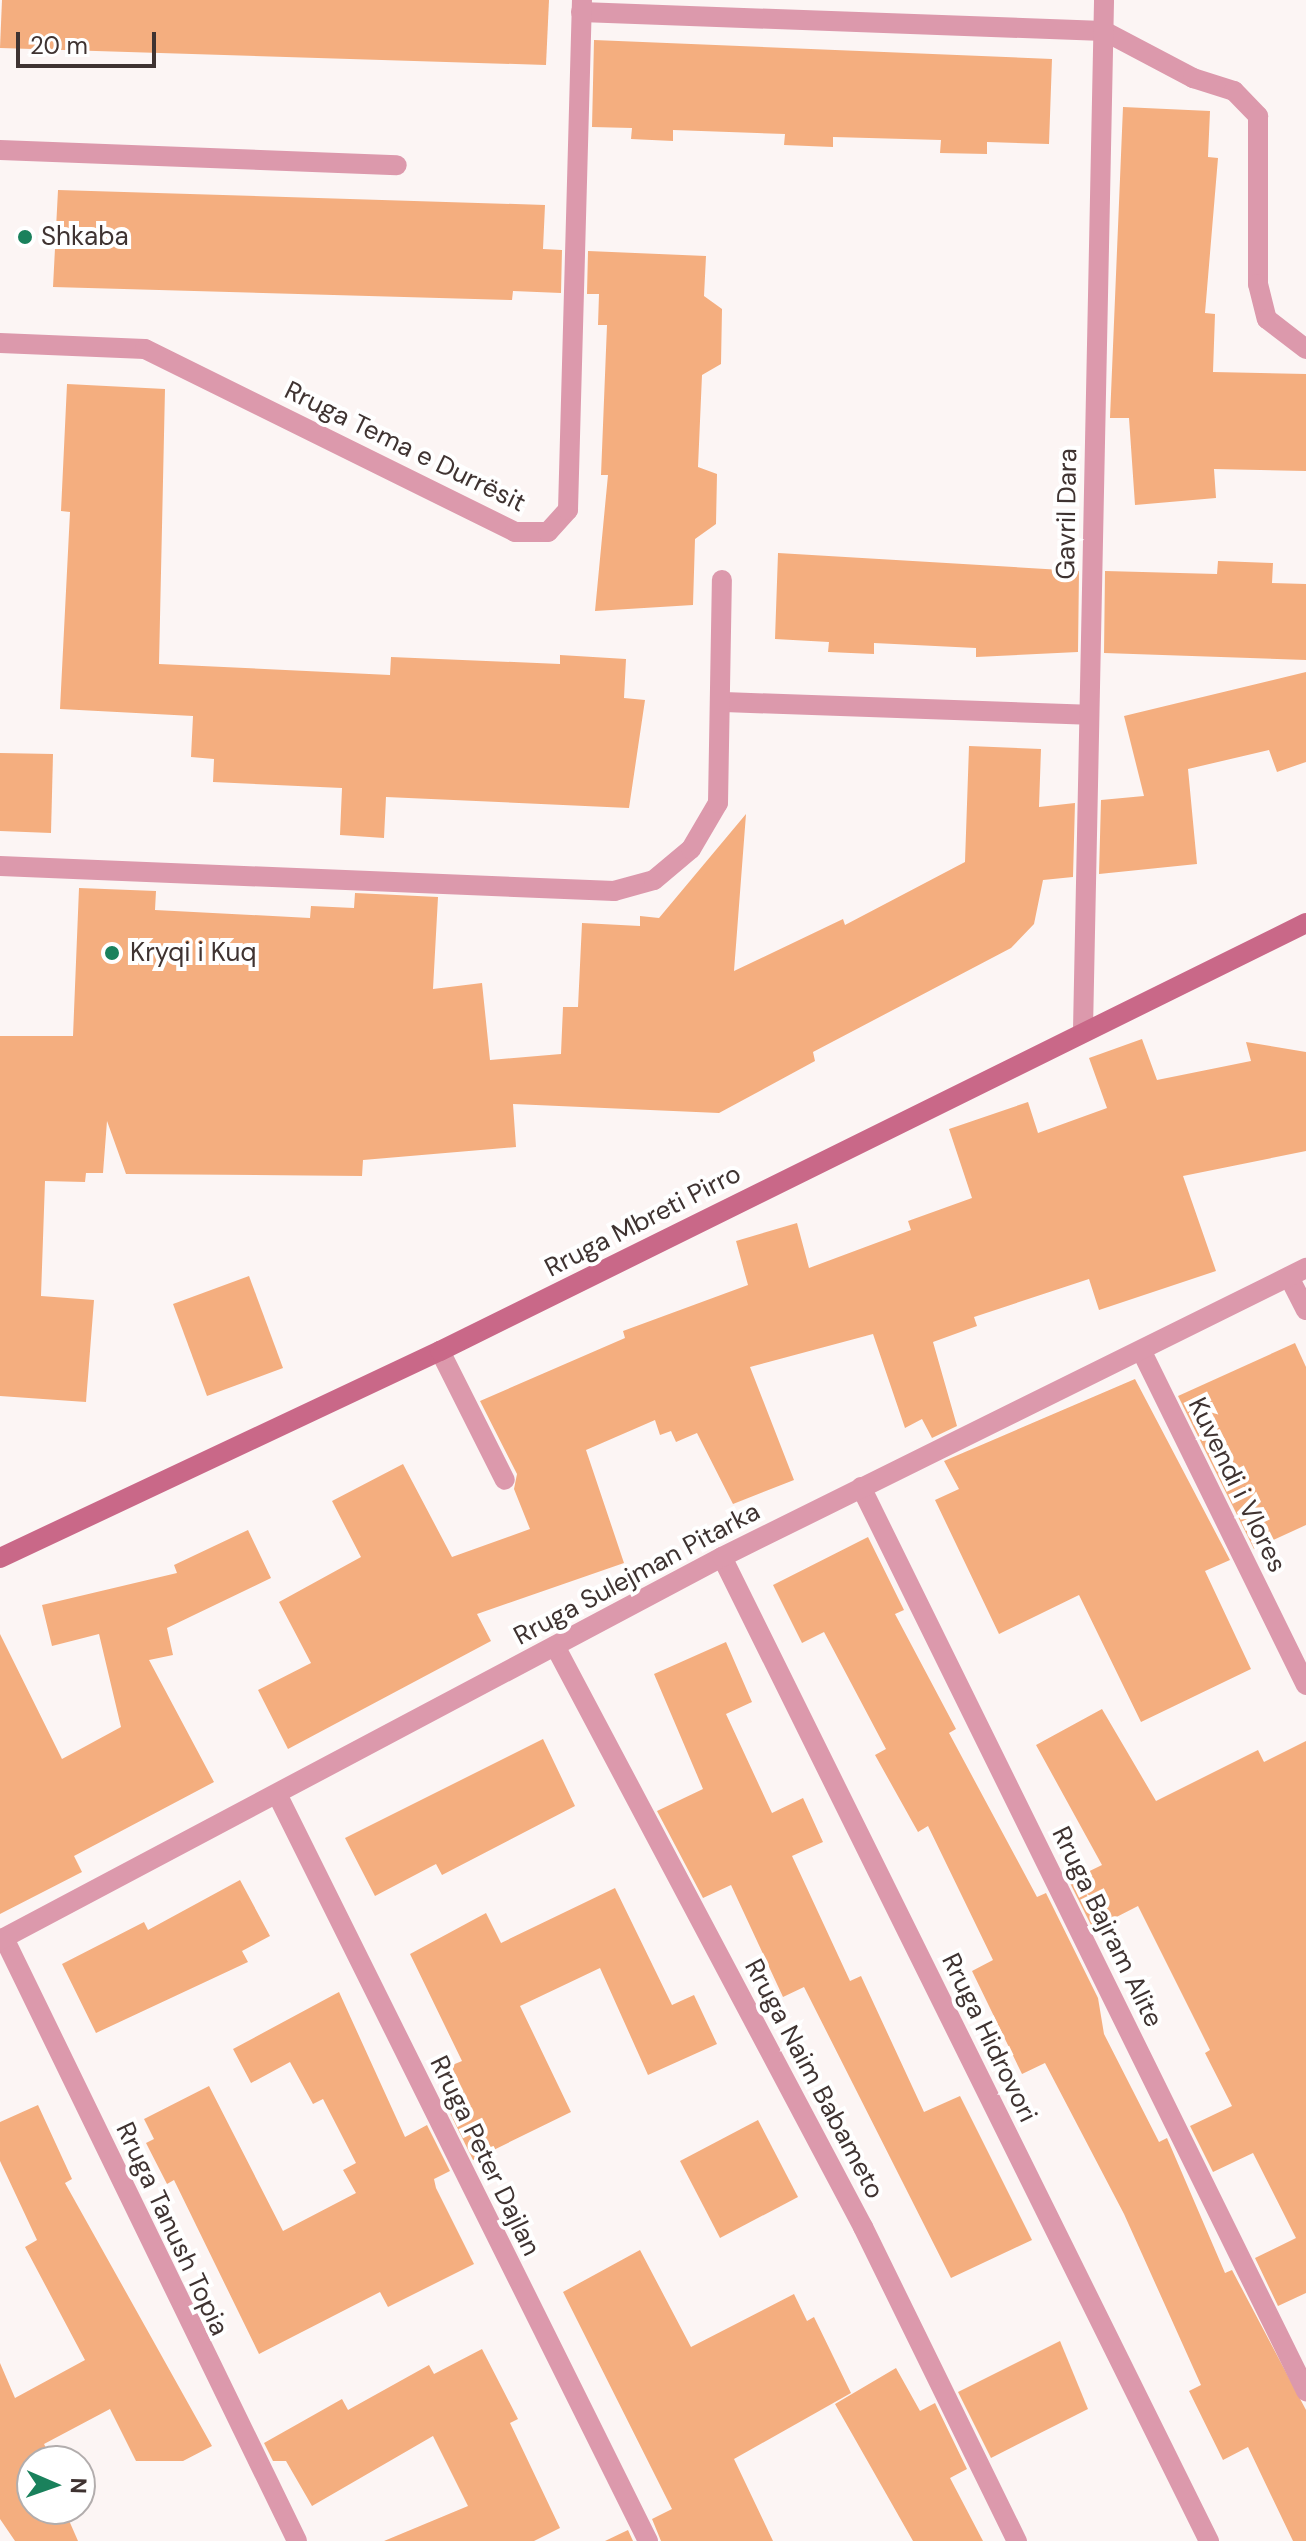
<!DOCTYPE html>
<meta charset="utf-8">
<style>
body{margin:0}
#map{position:relative;width:1306px;height:2541px;overflow:hidden;background:#fcf5f4;font-family:"DM Sans",sans-serif}
div>[style]{position:absolute}
.building>*{inset:0;background:#f4ae7f}
.service>*{height:20px;margin:-10px;padding:0 10px;transform-origin:10px;border-radius:10px;background:#dc99ac}
.minor>*{height:20px;margin:-10px;padding:0 10px;transform-origin:10px;border-radius:10px;background:#dc99ac}
.secondary>*{height:20px;margin:-10px;padding:0 10px;transform-origin:10px;border-radius:10px;background:#c96888}
.dots>*{width:22px;height:22px;translate:-50% -50%;box-sizing:border-box;border:4px solid #fff;border-radius:50%}
span{translate:-50% -50%;white-space:nowrap;text-align:center;line-height:1.15;-webkit-text-stroke:8px #fff;paint-order:stroke}
.poi-label{font-size:26px;color:#3f3331}
.left{translate:0 -50%;text-align:left}
.street-label{font-size:26px;color:#3f3331}
.north{position:absolute;left:16px;top:2445px;width:80px;height:80px;box-sizing:border-box;background:#fff;border:2px solid #b2adad;border-radius:50%;rotate:92deg;font-size:22px;font-weight:700;line-height:32px;text-align:center;color:#3f3331}
.north::after{content:'';display:block;margin:auto;width:28px;height:36px;background:#1a815c;clip-path:polygon(50% 0,100% 100%,50% 72%,0 100%)}
.scale{position:absolute;left:16px;top:32px;width:140px;height:36px;box-sizing:border-box;border:4px solid #3f3331;border-top:0;padding-left:10px;font-size:24px;line-height:28px;white-space:nowrap;color:#3f3331;-webkit-text-stroke:6px #fff;paint-order:stroke}
</style>
<div id="map">
<div class="building">
<i style="clip-path:polygon(2px 0,549px 0,546px 65px,0 48px)"></i>
<i style="clip-path:polygon(594px 40px,1052px 59px,1049px 144px,987px 142px,987px 154px,940px 153px,941px 140px,833px 137px,833px 147px,784px 145px,785px 134px,673px 130px,673px 141px,631px 139px,632px 128px,592px 127px)"></i>
<i style="clip-path:polygon(1123px 107px,1210px 111px,1208px 157px,1218px 158px,1205px 313px,1215px 314px,1213px 372px,1306px 374px,1306px 471px,1214px 469px,1216px 498px,1135px 505px,1129px 418px,1110px 418px)"></i>
<i style="clip-path:polygon(58px 190px,545px 205px,543px 249px,562px 250px,561px 293px,513px 291px,512px 300px,53px 287px)"></i>
<i style="clip-path:polygon(588px 251px,706px 256px,704px 296px,722px 309px,721px 364px,702px 375px,698px 467px,717px 474px,716px 524px,695px 539px,693px 605px,595px 611px,608px 475px,601px 475px,607px 325px,598px 325px,599px 294px,587px 294px)"></i>
<i style="clip-path:polygon(67px 384px,165px 389px,159px 664px,390px 675px,391px 657px,560px 664px,560px 655px,626px 659px,624px 698px,645px 700px,629px 808px,386px 797px,384px 838px,340px 835px,342px 788px,213px 782px,214px 759px,191px 757px,193px 716px,60px 709px,70px 512px,61px 511px)"></i>
<i style="clip-path:polygon(778px 553px,1079px 571px,1078px 652px,976px 657px,976px 648px,874px 643px,874px 654px,828px 652px,829px 642px,775px 639px)"></i>
<i style="clip-path:polygon(1218px 561px,1273px 563px,1272px 583px,1306px 584px,1306px 660px,1104px 653px,1105px 571px,1217px 574px)"></i>
<i style="clip-path:polygon(1306px 672px,1306px 762px,1277px 772px,1269px 750px,1188px 769px,1197px 864px,1099px 874px,1101px 800px,1144px 796px,1124px 716px)"></i>
<i style="clip-path:polygon(969px 746px,1041px 749px,1039px 807px,1075px 803px,1073px 877px,1043px 880px,1034px 924px,1011px 948px,813px 1052px,815px 1061px,719px 1113px,513px 1104px,516px 1147px,363px 1160px,362px 1176px,126px 1174px,107px 1121px,103px 1173px,86px 1173px,85px 1182px,45px 1181px,41px 1296px,94px 1300px,86px 1402px,0 1396px,0 1036px,73px 1036px,79px 888px,156px 891px,155px 910px,310px 918px,311px 906px,354px 908px,355px 893px,438px 897px,433px 989px,482px 983px,490px 1060px,561px 1054px,563px 1007px,578px 1007px,582px 923px,640px 926px,640px 916px,659px 918px,746px 814px,734px 971px,843px 919px,845px 925px,965px 862px)"></i>
<i style="clip-path:polygon(0 753px,53px 754px,51px 833px,0 831px)"></i>
<i style="clip-path:polygon(1142px 1039px,1157px 1080px,1251px 1061px,1246px 1042px,1306px 1052px,1306px 1151px,1183px 1176px,1216px 1271px,1099px 1310px,1089px 1279px,974px 1317px,977px 1326px,933px 1342px,957px 1426px,932px 1438px,922px 1419px,905px 1428px,873px 1334px,750px 1367px,794px 1480px,733px 1504px,697px 1433px,676px 1442px,671px 1431px,660px 1435px,655px 1420px,586px 1450px,624px 1563px,477px 1614px,491px 1641px,288px 1749px,258px 1690px,311px 1663px,279px 1602px,361px 1557px,332px 1501px,403px 1464px,452px 1557px,530px 1529px,514px 1489px,517px 1474px,480px 1401px,625px 1338px,623px 1331px,748px 1285px,736px 1241px,797px 1223px,809px 1268px,911px 1230px,908px 1221px,972px 1198px,949px 1129px,1028px 1102px,1038px 1133px,1107px 1108px,1089px 1058px)"></i>
<i style="clip-path:polygon(249px 1276px,283px 1368px,207px 1396px,173px 1304px)"></i>
<i style="clip-path:polygon(1295px 1343px,1306px 1367px,1306px 1525px,1254px 1549px,1178px 1396px)"></i>
<i style="clip-path:polygon(1135px 1379px,1230px 1560px,1205px 1571px,1251px 1669px,1141px 1722px,1079px 1595px,999px 1634px,935px 1500px,959px 1489px,944px 1461px)"></i>
<i style="clip-path:polygon(248px 1530px,271px 1578px,167px 1628px,173px 1655px,149px 1660px,214px 1782px,74px 1856px,82px 1872px,0 1914px,0 1634px,62px 1759px,121px 1727px,99px 1634px,52px 1646px,42px 1605px,177px 1573px,174px 1565px)"></i>
<i style="clip-path:polygon(868px 1537px,904px 1610px,895px 1614px,956px 1729px,949px 1733px,1037px 1897px,1046px 1893px,1098px 1998px,1104px 2034px,1159px 2142px,1167px 2138px,1225px 2273px,1232px 2270px,1306px 2410px,1306px 2541px,1293px 2541px,1248px 2447px,1223px 2460px,1189px 2391px,1201px 2385px,1124px 2214px,1045px 2063px,1022px 2074px,972px 1971px,993px 1960px,928px 1826px,918px 1832px,875px 1755px,886px 1749px,824px 1632px,802px 1643px,773px 1585px)"></i>
<i style="clip-path:polygon(726px 1642px,752px 1702px,726px 1714px,772px 1813px,803px 1798px,823px 1842px,792px 1856px,850px 1981px,861px 1976px,924px 2112px,960px 2096px,1032px 2240px,951px 2278px,804px 1987px,783px 1997px,731px 1885px,703px 1898px,657px 1811px,703px 1789px,654px 1674px)"></i>
<i style="clip-path:polygon(1102px 1709px,1156px 1801px,1258px 1750px,1264px 1762px,1306px 1741px,1306px 2293px,1278px 2306px,1255px 2258px,1296px 2238px,1253px 2153px,1213px 2172px,1190px 2126px,1232px 2106px,1205px 2053px,1210px 2050px,1138px 1906px,1093px 1929px,1069px 1881px,1102px 1865px,1036px 1745px)"></i>
<i style="clip-path:polygon(543px 1739px,575px 1806px,442px 1875px,436px 1864px,375px 1896px,345px 1838px)"></i>
<i style="clip-path:polygon(240px 1880px,270px 1936px,242px 1951px,248px 1962px,96px 2033px,62px 1964px,144px 1922px,148px 1930px)"></i>
<i style="clip-path:polygon(615px 1888px,672px 2005px,694px 1995px,717px 2044px,648px 2075px,600px 1968px,520px 2006px,571px 2112px,473px 2160px,450px 2113px,468px 2104px,450px 2066px,462px 2061px,410px 1954px,486px 1913px,501px 1943px)"></i>
<i style="clip-path:polygon(339px 1992px,405px 2137px,427px 2125px,450px 2171px,434px 2179px,436px 2188px,474px 2264px,388px 2307px,380px 2292px,259px 2354px,174px 2180px,167px 2184px,146px 2143px,154px 2139px,144px 2119px,209px 2086px,283px 2231px,356px 2193px,343px 2170px,356px 2163px,323px 2099px,313px 2104px,290px 2062px,251px 2083px,233px 2049px)"></i>
<i style="clip-path:polygon(38px 2105px,72px 2179px,65px 2183px,212px 2446px,183px 2461px,136px 2461px,110px 2409px,44px 2444px,53px 2461px,32px 2461px,32px 2509px,64px 2509px,78px 2541px,15px 2541px,0 2519px,0 2363px,15px 2398px,85px 2360px,25px 2247px,37px 2240px,0 2161px,0 2122px)"></i>
<i style="clip-path:polygon(758px 2120px,798px 2197px,720px 2238px,680px 2161px)"></i>
<i style="clip-path:polygon(640px 2250px,691px 2347px,794px 2294px,807px 2321px,814px 2317px,851px 2393px,734px 2459px,773px 2541px,661px 2541px,652px 2519px,672px 2509px,563px 2292px)"></i>
<i style="clip-path:polygon(1060px 2341px,1088px 2409px,991px 2458px,958px 2392px)"></i>
<i style="clip-path:polygon(482px 2349px,518px 2419px,510px 2423px,560px 2528px,534px 2541px,384px 2541px,468px 2506px,433px 2436px,312px 2506px,286px 2461px,273px 2461px,264px 2443px,342px 2399px,348px 2410px,429px 2365px,434px 2374px)"></i>
<i style="clip-path:polygon(896px 2368px,920px 2411px,935px 2403px,967px 2469px,950px 2478px,983px 2541px,913px 2541px,835px 2404px)"></i>
<i style="clip-path:polygon(628px 2530px,633px 2541px,605px 2541px)"></i>
</div>
<div class="service">
<i style="left:0;top:150px;width:397px;rotate:2.2deg"></i>
<i style="left:440px;top:1351px;width:144px;rotate:63.3deg"></i>
</div>
<div class="minor">
<i style="left:581px;top:12px;width:523px;rotate:2.08deg"></i>
<i style="left:1104px;top:31px;width:101px;rotate:27.8deg"></i>
<i style="left:1193px;top:78px;width:43px;rotate:17.6deg"></i>
<i style="left:1234px;top:91px;width:35px;rotate:46deg"></i>
<i style="left:1258px;top:116px;width:168px;rotate:90deg"></i>
<i style="left:1258px;top:284px;width:36px;rotate:76deg"></i>
<i style="left:1267px;top:319px;width:49px;rotate:37.6deg"></i>
<i style="left:0;top:343px;width:145px;rotate:2.4deg"></i>
<i style="left:145px;top:349px;width:413px;rotate:26.3deg"></i>
<i style="left:515px;top:532px;width:33px"></i>
<i style="left:548px;top:532px;width:30px;rotate:-48deg"></i>
<i style="left:568px;top:510px;width:510px;rotate:-88.43deg"></i>
<i style="left:724px;top:702px;width:364px;rotate:2deg"></i>
<i style="left:0;top:866px;width:615px;rotate:2.33deg"></i>
<i style="left:614px;top:891px;width:41px;rotate:-15.4deg"></i>
<i style="left:654px;top:880px;width:48px;rotate:-40deg"></i>
<i style="left:691px;top:849px;width:53px;rotate:-59.6deg"></i>
<i style="left:718px;top:803px;width:223px;rotate:-89deg"></i>
<i style="left:1083px;top:1030px;width:1030px;rotate:-88.83deg"></i>
<i style="left:1289px;top:1277px;width:37px;rotate:63deg"></i>
<i style="left:1142px;top:1352px;width:371px;rotate:63.8deg"></i>
<i style="left:861px;top:1487px;width:1008px;rotate:63.79deg"></i>
<i style="left:722px;top:1557px;width:1098px;rotate:63.67deg"></i>
<i style="left:555px;top:1646px;width:658px;rotate:62.07deg"></i>
<i style="left:863px;top:2227px;width:350px;rotate:63.9deg"></i>
<i style="left:277px;top:1794px;width:834px;rotate:63.59deg"></i>
<i style="left:4px;top:1938px;width:670px;rotate:64.08deg"></i>
<i style="left:0;top:1940px;width:817px;rotate:-27.94deg"></i>
<i style="left:722px;top:1557px;width:652px;rotate:-26.33deg"></i>
</div>
<div class="secondary">
<i style="left:0;top:1558px;width:486px;rotate:-25.2deg"></i>
<i style="left:440px;top:1351px;width:966px;rotate:-26.3deg"></i>
</div>
<div class="dots">
<i style="left:25px;top:237px;background:#1a815c"></i>
<i style="left:112px;top:953px;background:#1a815c"></i>
</div>
<div class="poi-label">
<span class="left" style="left:41px;top:237px">Shkaba</span>
<span class="left" style="left:130px;top:953px">Kryqi i Kuq</span>
</div>
<div class="street-label">
<span style="left:405px;top:447px;rotate:26deg">Rruga Tema e Durrësit</span>
<span style="left:1067px;top:514px;rotate:-89deg">Gavril Dara</span>
<span style="left:643px;top:1221px;rotate:-27deg">Rruga Mbreti Pirro</span>
<span style="left:1237px;top:1485px;rotate:64deg">Kuvendi i Vlores</span>
<span style="left:637px;top:1574px;rotate:-28deg">Rruga Sulejman Pitarka</span>
<span style="left:1107px;top:1927px;rotate:64deg">Rruga Bajram Alite</span>
<span style="left:989px;top:2038px;rotate:64deg">Rruga Hidrovori</span>
<span style="left:814px;top:2079px;rotate:62deg">Rruga Naim Babameto</span>
<span style="left:485px;top:2156px;rotate:64deg">Rruga Peter Dajlan</span>
<span style="left:172px;top:2229px;rotate:65deg">Rruga Tanush Topia</span>
</div>
<div class="north">N</div>
<div class="scale">20 m</div>
</div>
